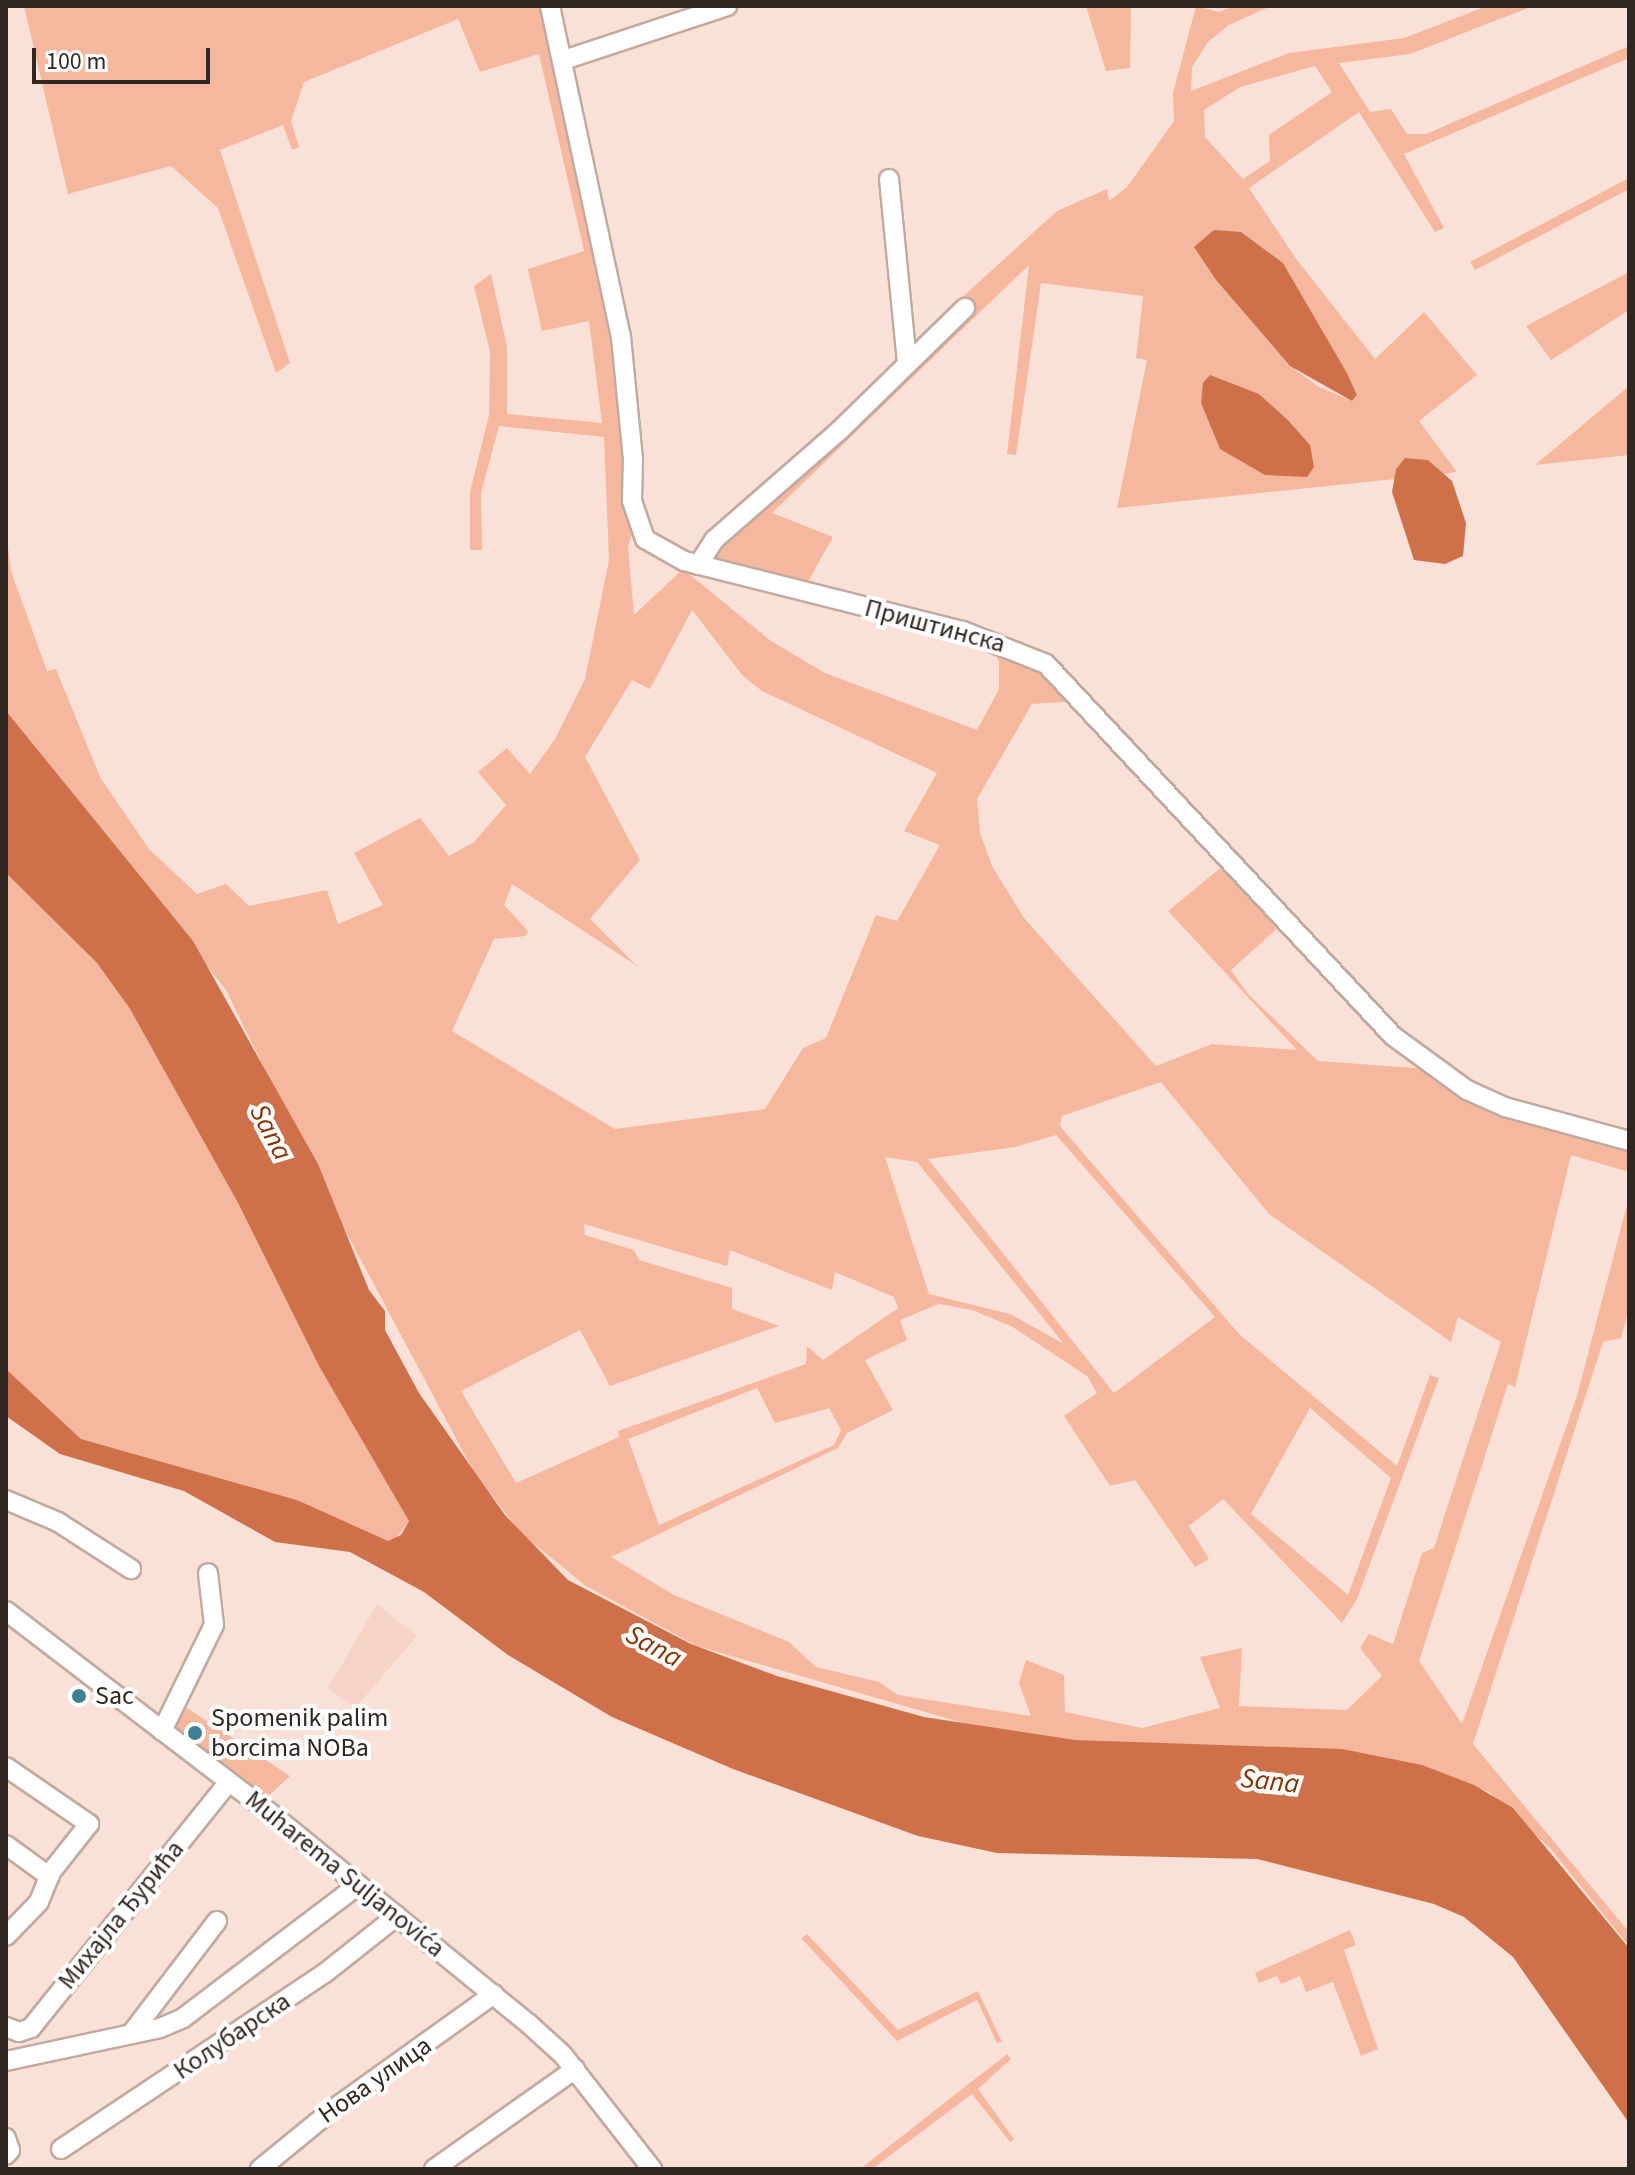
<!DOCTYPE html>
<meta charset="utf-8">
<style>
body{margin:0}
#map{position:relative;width:1635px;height:2175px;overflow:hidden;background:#fae1d7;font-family:"Source Sans 3",sans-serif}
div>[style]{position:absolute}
.built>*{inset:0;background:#f5d4c7}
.green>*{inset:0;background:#f5b89f}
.water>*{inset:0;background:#ce714a}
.roads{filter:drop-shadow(2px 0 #c1aaa0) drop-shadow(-2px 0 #c1aaa0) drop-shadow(0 2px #c1aaa0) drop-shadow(0 -2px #c1aaa0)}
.minor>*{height:18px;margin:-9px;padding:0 9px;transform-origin:9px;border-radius:9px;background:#fff}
.dots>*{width:22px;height:22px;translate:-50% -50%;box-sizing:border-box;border:4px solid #fff;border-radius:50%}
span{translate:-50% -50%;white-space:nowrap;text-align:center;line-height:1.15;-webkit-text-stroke:8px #fff;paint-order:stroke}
.street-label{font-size:26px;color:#302723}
.poi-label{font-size:26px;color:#302723}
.left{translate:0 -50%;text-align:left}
.water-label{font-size:28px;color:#863101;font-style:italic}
.frame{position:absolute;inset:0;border:8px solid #302723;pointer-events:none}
.scale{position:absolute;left:32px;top:48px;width:178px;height:36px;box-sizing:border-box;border:4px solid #302723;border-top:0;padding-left:10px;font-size:24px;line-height:28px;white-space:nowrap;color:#302723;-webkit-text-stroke:6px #fff;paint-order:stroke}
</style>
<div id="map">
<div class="built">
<i style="clip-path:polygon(377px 1604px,417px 1636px,355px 1708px,328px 1688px)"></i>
</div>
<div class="green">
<i style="clip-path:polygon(evenodd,24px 6px,544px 6px,613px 313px,633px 532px,628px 547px,634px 615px,683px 569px,771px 641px,825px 673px,977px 730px,999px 689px,999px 661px,985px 639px,1032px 658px,1079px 701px,1032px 704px,977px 799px,980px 833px,992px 866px,1024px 918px,1156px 1066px,1212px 1044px,1297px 1050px,1168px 911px,1224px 865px,1281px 925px,1231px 970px,1247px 993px,1318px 1061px,1429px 1069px,1629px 1143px,1629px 1172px,1571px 1155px,1515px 1387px,1508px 1384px,1419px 1661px,1462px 1724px,1577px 1396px,1629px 1197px,1629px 1309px,1621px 1338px,1603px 1342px,1473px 1744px,1629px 1932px,1629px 1946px,1550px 1848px,1489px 1792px,1416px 1768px,1329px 1752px,1058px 1744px,977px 1727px,697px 1646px,586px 1586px,522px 1534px,475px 1474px,329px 1200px,226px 990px,6px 714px,6px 531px,11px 571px,47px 671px,56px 669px,100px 777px,149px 849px,197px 894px,226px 884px,249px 906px,327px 890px,338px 924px,383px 905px,354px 853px,420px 818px,449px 856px,474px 842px,506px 805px,478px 772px,507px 748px,530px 774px,555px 739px,585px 679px,609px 560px,604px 437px,499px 426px,481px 493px,482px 550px,470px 550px,470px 492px,489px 415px,490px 352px,474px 286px,491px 274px,507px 347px,507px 414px,602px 423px,589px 321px,542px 331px,528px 269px,584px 251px,539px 54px,480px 72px,458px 19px,304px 82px,291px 121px,299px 147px,292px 150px,283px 125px,220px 150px,290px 363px,276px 373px,218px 208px,171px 166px,68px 194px,24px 6px,692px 610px,743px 676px,762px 691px,937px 773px,904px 831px,940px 845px,897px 921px,876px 915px,826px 1038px,803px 1048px,765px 1109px,615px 1129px,452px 1031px,494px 939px,526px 936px,528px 931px,504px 905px,512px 884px,637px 966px,590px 919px,640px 860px,585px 757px,632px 680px,650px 689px,692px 610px,24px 6px,1161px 1082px,1269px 1214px,1451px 1342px,1458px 1317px,1501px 1342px,1434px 1548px,1422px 1553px,1393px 1644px,1369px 1634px,1360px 1648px,1382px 1676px,1347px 1710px,1239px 1706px,1242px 1648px,1200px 1657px,1220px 1708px,1142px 1728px,1065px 1712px,1064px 1675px,1026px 1660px,1019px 1683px,1031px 1716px,898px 1695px,879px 1682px,816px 1667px,789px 1642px,674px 1595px,611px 1557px,838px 1448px,847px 1433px,893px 1410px,865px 1360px,907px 1340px,900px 1320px,939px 1304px,972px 1310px,1011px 1326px,1087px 1376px,1097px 1393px,1064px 1416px,1110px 1486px,1135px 1480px,1195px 1567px,1209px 1559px,1189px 1526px,1223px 1499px,1342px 1623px,1357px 1599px,1439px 1378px,1430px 1375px,1397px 1466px,1239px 1334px,1060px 1126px,1062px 1116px,1161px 1082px,24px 6px,1056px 1135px,1215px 1317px,1114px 1393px,928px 1159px,1015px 1147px,1056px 1135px,24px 6px,885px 1157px,917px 1162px,1064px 1344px,1010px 1314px,929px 1294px,885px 1157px,24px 6px,584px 1224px,727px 1266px,730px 1250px,832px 1290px,835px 1272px,894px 1297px,898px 1308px,823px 1360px,807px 1346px,806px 1364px,618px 1431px,619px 1437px,516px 1483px,461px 1391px,580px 1330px,610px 1386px,779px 1326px,732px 1309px,732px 1288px,639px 1260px,634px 1250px,585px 1235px,584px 1224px,24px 6px,757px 1388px,775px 1423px,829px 1408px,841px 1430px,834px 1445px,659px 1525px,628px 1439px,757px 1388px,24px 6px,1310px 1408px,1391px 1478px,1348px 1595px,1251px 1514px,1310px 1408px)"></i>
<i style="clip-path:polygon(1086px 6px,1131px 6px,1130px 68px,1106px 71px)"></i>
<i style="clip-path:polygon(evenodd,1196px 6px,1219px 12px,1235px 6px,1271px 6px,1229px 25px,1208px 42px,1192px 67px,1191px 91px,1289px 53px,1404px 38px,1487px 6px,1533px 6px,1410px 54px,1339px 63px,1370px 112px,1391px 109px,1407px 134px,1426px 134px,1629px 46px,1629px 58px,1404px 154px,1444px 228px,1435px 232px,1359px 112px,1249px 188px,1297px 260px,1375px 359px,1424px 312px,1477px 375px,1419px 421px,1457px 472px,1444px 474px,1428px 460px,1396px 469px,1395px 479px,1117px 508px,1147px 360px,1136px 358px,1143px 296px,1041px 283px,1016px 455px,1007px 454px,1029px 265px,772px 513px,833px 537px,806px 585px,709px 559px,711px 546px,945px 332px,935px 322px,1057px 211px,1107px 189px,1109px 201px,1127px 187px,1174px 121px,1173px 93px,1196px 6px,1315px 66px,1332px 92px,1269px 135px,1270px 161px,1243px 179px,1205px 137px,1204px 110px,1240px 87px,1315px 66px,1196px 6px,1195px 247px,1283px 263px,1347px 373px,1357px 395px,1352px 401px,1319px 387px,1290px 366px,1216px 280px,1195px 247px,1196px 6px,1259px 394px,1288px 420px,1310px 445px,1220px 449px,1201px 403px,1259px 394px)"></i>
<i style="clip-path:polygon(1629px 178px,1629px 189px,1475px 270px,1470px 262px)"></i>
<i style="clip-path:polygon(1629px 272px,1629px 310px,1551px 360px,1526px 326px)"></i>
<i style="clip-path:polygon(1629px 386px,1629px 455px,1535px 465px)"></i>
<i style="clip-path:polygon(6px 873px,97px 963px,130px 1009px,238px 1203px,319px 1366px,403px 1503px,409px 1521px,396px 1538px,388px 1541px,350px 1526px,297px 1500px,81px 1439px,6px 1369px)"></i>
<i style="clip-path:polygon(184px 1706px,290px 1776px,265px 1799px,173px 1732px)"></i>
<i style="clip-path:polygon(1350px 1930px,1356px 1945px,1344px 1950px,1378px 2049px,1361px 2056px,1333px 1982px,1306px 1992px,1300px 1976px,1281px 1984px,1277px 1976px,1259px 1983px,1255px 1973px)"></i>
<i style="clip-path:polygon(807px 1934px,898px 2030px,978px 1991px,1002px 2042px,997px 2043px,977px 2000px,897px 2041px,801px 1938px)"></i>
<i style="clip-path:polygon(1007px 2054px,1011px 2059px,978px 2089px,1014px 2139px,1010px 2142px,972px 2094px,872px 2169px,860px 2169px)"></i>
</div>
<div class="water">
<i style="clip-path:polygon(1214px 230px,1241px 232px,1283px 263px,1347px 373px,1357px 395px,1352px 401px,1290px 366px,1216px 280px,1194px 247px)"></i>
<i style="clip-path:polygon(1210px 375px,1259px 394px,1288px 420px,1310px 445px,1314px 467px,1307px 477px,1265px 475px,1220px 449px,1201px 403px,1203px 383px)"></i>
<i style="clip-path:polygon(1405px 458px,1428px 460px,1452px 481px,1466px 523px,1463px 556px,1445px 564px,1414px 560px,1392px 492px,1396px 469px)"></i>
<i style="clip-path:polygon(6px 711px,193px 941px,318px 1164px,369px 1290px,385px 1311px,385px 1330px,419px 1393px,505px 1515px,568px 1580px,691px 1644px,777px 1676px,924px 1717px,1075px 1740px,1342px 1749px,1422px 1765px,1474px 1785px,1513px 1808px,1629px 1948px,1629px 2123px,1513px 1957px,1464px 1917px,1434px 1904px,1257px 1859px,997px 1853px,918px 1836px,733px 1769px,612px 1717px,508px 1655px,424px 1592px,350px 1552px,275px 1542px,184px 1491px,60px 1454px,6px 1416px,6px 1369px,81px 1439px,297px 1500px,388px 1541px,401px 1535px,409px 1521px,319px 1366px,238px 1203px,130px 1009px,97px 963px,6px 873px)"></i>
</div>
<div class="roads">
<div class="minor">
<i style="left:550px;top:6px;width:339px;rotate:77.9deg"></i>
<i style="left:621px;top:337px;width:123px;rotate:84.4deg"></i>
<i style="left:633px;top:459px;width:42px;rotate:91.4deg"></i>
<i style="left:632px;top:501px;width:40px;rotate:71.1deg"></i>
<i style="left:645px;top:539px;width:45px;rotate:29.4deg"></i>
<i style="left:684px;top:561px;width:288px;rotate:14.1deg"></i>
<i style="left:963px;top:631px;width:89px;rotate:21.7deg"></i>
<i style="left:1046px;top:664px;width:509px;rotate:46.99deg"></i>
<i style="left:1393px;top:1036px;width:92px;rotate:36.1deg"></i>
<i style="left:1467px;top:1090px;width:42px;rotate:24.1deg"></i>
<i style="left:1505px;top:1107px;width:129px;rotate:15.3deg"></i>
<i style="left:564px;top:60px;width:172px;rotate:-18.3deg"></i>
<i style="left:889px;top:179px;width:186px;rotate:84.4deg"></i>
<i style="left:698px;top:565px;width:30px;rotate:-57deg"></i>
<i style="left:714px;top:540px;width:167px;rotate:-41.1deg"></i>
<i style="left:840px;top:430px;width:175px;rotate:-44.3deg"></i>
<i style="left:6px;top:1500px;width:56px;rotate:22.9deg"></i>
<i style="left:58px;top:1522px;width:87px;rotate:32.8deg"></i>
<i style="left:6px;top:1611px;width:331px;rotate:37.4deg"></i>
<i style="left:269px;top:1812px;width:335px;rotate:39.2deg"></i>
<i style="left:529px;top:2024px;width:46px;rotate:42.4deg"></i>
<i style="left:563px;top:2055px;width:145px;rotate:52deg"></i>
<i style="left:162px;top:1731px;width:118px;rotate:-63.9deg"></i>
<i style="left:214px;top:1625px;width:52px;rotate:-96.6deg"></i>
<i style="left:6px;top:1767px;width:101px;rotate:34.5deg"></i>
<i style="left:89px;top:1824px;width:61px;rotate:128.4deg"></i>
<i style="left:51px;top:1872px;width:32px;rotate:112deg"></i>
<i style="left:39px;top:1902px;width:47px;rotate:134.1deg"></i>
<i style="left:6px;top:1845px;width:54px;rotate:36deg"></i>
<i style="left:6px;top:2027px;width:14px;rotate:21deg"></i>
<i style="left:19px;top:2032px;width:13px;rotate:-18deg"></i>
<i style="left:31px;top:2028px;width:316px;rotate:-51.2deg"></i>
<i style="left:131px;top:2034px;width:142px;rotate:-52.7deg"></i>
<i style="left:6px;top:2061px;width:157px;rotate:-12.1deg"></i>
<i style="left:160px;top:2028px;width:25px;rotate:-23deg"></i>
<i style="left:183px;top:2018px;width:220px;rotate:-37.2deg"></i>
<i style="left:6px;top:2138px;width:13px;rotate:72deg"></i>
<i style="left:10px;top:2150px;width:6px;rotate:129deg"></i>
<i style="left:61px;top:2149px;width:317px;rotate:-33.7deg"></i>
<i style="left:325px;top:1973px;width:92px;rotate:-38.4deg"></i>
<i style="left:260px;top:2169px;width:93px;rotate:-39.3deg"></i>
<i style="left:332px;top:2110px;width:199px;rotate:-35.6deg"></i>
<i style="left:434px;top:2169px;width:173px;rotate:-35.3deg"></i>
</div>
</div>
<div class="dots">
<i style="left:79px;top:1696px;background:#417f95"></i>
<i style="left:195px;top:1733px;background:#417f95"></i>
</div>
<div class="street-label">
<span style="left:935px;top:626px;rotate:15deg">Приштинска</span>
<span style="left:345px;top:1874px;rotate:39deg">Muharema Suljanovića</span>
<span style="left:121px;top:1915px;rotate:-51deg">Михајла Ђурића</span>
<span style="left:232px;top:2036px;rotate:-34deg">Колубарска</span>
<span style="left:375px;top:2080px;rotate:-35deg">Нова улица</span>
</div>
<div class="poi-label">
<span class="left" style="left:95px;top:1696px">Sac</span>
<span class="left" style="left:211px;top:1733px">Spomenik palim<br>borcima NOBa</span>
</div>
<div class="water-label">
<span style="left:271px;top:1132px;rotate:62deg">Sana</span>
<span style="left:654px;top:1646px;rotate:28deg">Sana</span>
<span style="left:1270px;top:1781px;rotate:6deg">Sana</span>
</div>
<div class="frame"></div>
<div class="scale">100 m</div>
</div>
